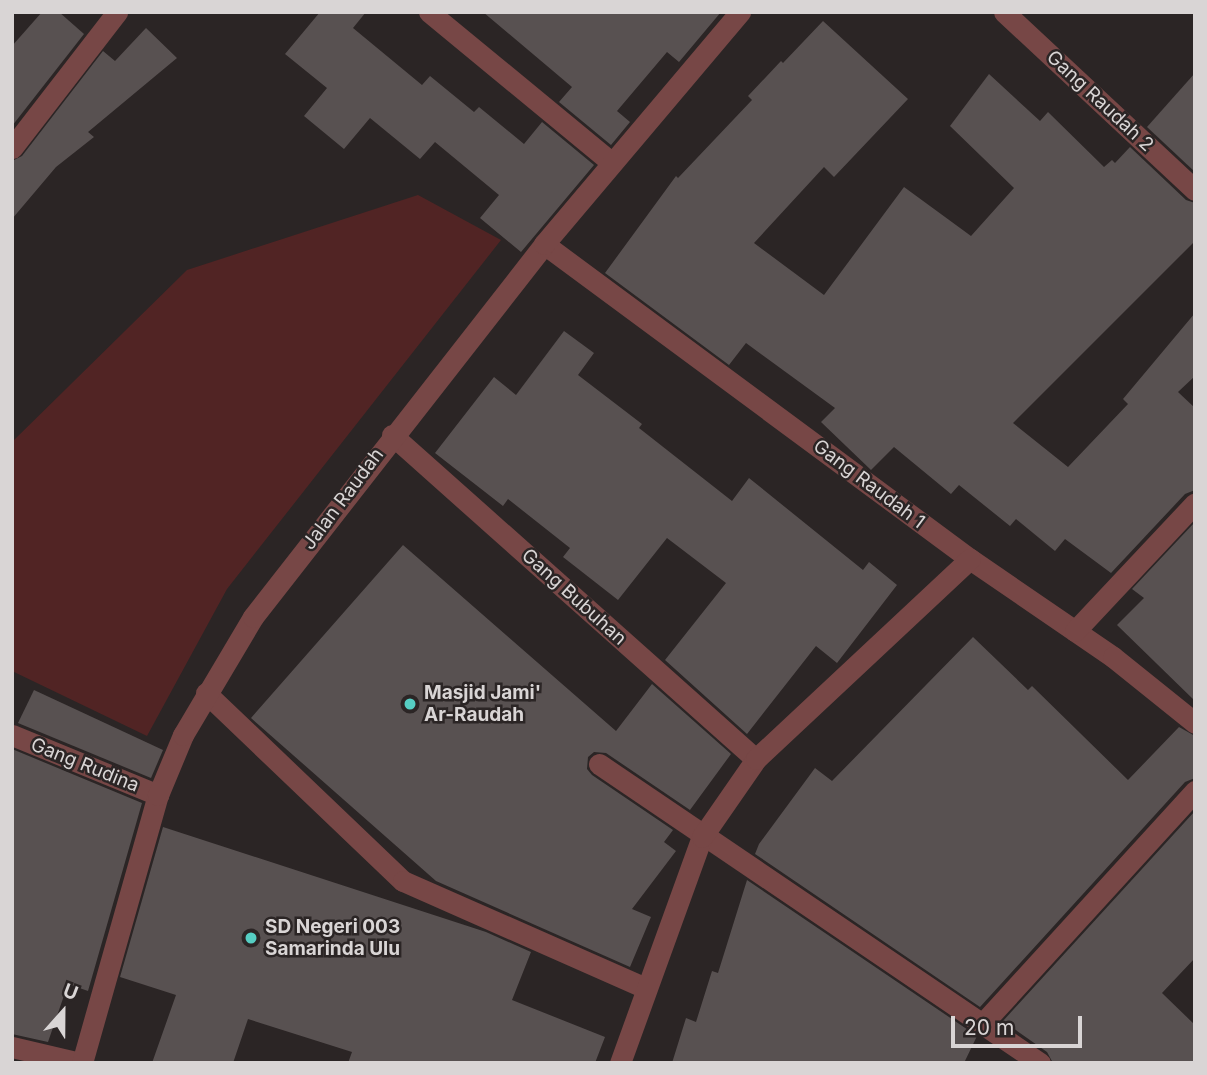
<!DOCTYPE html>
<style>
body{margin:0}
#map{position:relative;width:1207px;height:1075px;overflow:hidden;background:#2b2525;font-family:Inter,sans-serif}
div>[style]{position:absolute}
.green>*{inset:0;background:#512424}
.building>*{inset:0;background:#585151}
.minor>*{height:21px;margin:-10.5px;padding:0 10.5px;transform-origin:10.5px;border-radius:10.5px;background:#774746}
.dots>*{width:19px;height:19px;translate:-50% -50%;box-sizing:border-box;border:4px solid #2b2525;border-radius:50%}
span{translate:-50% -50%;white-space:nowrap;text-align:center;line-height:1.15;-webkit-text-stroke:5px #2b2525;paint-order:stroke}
.street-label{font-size:19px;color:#d9d5d5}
.poi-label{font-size:19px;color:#d9d5d5;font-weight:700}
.left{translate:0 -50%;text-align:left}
.frame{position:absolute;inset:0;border:14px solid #d9d5d5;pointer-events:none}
.north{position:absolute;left:28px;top:977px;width:70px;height:70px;-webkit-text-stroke:5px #2b2525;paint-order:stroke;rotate:21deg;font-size:19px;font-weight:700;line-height:28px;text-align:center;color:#d9d5d5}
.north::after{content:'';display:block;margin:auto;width:24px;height:32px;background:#d9d5d5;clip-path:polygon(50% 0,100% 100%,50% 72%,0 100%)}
.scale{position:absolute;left:951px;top:1016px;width:131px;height:32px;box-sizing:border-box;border:4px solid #d9d5d5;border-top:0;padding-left:9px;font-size:21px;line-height:24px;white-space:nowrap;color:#d9d5d5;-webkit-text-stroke:5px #2b2525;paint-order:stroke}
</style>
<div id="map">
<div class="green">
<i style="clip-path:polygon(418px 195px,501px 240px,227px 589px,147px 736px,12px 671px,12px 442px,187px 270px)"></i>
</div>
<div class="building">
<i style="clip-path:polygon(42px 12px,59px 12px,84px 34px,12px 126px,12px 46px)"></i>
<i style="clip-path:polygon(320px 12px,366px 12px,353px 28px,422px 85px,430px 76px,474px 112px,479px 107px,524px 144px,542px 122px,594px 165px,521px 252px,480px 218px,499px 195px,435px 142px,420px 159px,370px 118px,344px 149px,304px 116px,327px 88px,285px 54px)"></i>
<i style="clip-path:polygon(483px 12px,721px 12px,679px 62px,667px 52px,617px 111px,630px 122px,611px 145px,559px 102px,572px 87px)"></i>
<i style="clip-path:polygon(823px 21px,908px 99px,834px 177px,824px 167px,754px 243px,824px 295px,904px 187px,971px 236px,1014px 188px,950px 126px,989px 74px,1040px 121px,1048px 112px,1104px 167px,1112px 160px,1115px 163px,1130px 147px,1186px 200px,1195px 203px,1195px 241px,1013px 423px,1068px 467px,1128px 404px,1123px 399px,1195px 313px,1195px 376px,1178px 392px,1195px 408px,1195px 490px,1185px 494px,1111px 573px,1065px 539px,1055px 551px,1016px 519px,1010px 526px,959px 485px,951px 494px,894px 447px,871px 470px,821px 422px,835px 408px,746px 343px,729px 365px,605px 273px,676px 176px,678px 178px,752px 100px,748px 96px,781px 61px,783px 63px)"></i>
<i style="clip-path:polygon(146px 28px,177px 58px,88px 132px,94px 137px,56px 167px,12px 219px,12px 161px,22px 156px,103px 51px,115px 61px)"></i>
<i style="clip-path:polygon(1195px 73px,1195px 172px,1147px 127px)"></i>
<i style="clip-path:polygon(564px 331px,594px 353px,578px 375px,642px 424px,639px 428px,732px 501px,749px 478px,863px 570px,869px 562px,897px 585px,837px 663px,816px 646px,747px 734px,665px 660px,726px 583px,667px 538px,618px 600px,563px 557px,570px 548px,508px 499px,503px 506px,435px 453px,494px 377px,516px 395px)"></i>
<i style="clip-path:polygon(1195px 522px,1195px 701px,1117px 625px,1144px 598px,1132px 589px)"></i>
<i style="clip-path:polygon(403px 545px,616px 731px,652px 684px,731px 754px,690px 810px,606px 753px,594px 752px,588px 757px,587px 769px,592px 775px,673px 830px,664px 842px,676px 851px,632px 909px,651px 917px,630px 967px,436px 881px,251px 718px)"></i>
<i style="clip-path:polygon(973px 637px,1028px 690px,1032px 686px,1128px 780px,1179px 727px,1195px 736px,1195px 778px,1185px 782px,980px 1007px,755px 854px,759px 844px,815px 768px,832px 781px)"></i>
<i style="clip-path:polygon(34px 690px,163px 750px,151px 778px,18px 723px)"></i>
<i style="clip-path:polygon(12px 749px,142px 803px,88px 991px,68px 984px,48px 1042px,12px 1034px)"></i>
<i style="clip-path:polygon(1195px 811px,1195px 958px,1162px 993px,1195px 1025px,1195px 1063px,1053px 1063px,1047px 1052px,1003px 1021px)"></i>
<i style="clip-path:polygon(163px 827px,486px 932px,531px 952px,512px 1000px,605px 1037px,595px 1063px,348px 1063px,352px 1052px,248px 1019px,233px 1063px,152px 1063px,176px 995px,120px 977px)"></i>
<i style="clip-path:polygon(747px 880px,977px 1036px,964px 1063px,672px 1063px,686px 1018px,696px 1022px,712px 971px,718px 973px)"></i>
</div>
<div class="minor">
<i style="left:429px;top:12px;width:236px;rotate:39.5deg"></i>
<i style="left:1004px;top:12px;width:261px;rotate:43deg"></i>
<i style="left:12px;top:148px;width:172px;rotate:-52.3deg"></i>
<i style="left:544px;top:244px;width:530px;rotate:36.48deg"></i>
<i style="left:970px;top:559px;width:173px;rotate:34.4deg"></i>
<i style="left:1113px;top:657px;width:105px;rotate:38.8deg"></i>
<i style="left:392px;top:435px;width:487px;rotate:41.7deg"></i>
<i style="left:1075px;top:631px;width:175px;rotate:-46.8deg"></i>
<i style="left:206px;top:693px;width:272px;rotate:43.7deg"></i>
<i style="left:403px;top:881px;width:266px;rotate:23.8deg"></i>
<i style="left:12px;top:735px;width:158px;rotate:22.3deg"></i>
<i style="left:599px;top:764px;width:533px;rotate:34.14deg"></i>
<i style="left:984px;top:1022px;width:313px;rotate:-47.6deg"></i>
<i style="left:12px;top:1047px;width:70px;rotate:13.2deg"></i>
<i style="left:82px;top:1063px;width:279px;rotate:-74.2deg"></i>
<i style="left:158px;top:795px;width:65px;rotate:-67.4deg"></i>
<i style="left:183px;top:735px;width:137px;rotate:-59.3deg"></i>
<i style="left:253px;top:617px;width:473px;rotate:-52deg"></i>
<i style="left:544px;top:244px;width:304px;rotate:-49.8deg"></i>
<i style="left:620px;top:1063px;width:240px;rotate:-70.1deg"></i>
<i style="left:702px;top:837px;width:95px;rotate:-55.3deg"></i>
<i style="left:756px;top:759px;width:293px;rotate:-43.1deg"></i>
</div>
<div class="dots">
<i style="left:410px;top:704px;background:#56cec3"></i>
<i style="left:251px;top:938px;background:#56cec3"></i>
</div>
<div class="street-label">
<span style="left:1100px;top:101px;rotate:43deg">Gang Raudah 2</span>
<span style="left:869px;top:484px;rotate:37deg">Gang Raudah 1</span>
<span style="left:343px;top:499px;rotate:-53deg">Jalan Raudah</span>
<span style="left:574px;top:597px;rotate:42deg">Gang Bubuhan</span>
<span style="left:85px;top:765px;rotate:22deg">Gang Rudina</span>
</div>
<div class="poi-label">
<span class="left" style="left:424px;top:704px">Masjid Jami'<br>Ar-Raudah</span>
<span class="left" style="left:265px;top:938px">SD Negeri 003<br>Samarinda Ulu</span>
</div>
<div class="frame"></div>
<div class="north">U</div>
<div class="scale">20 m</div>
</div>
